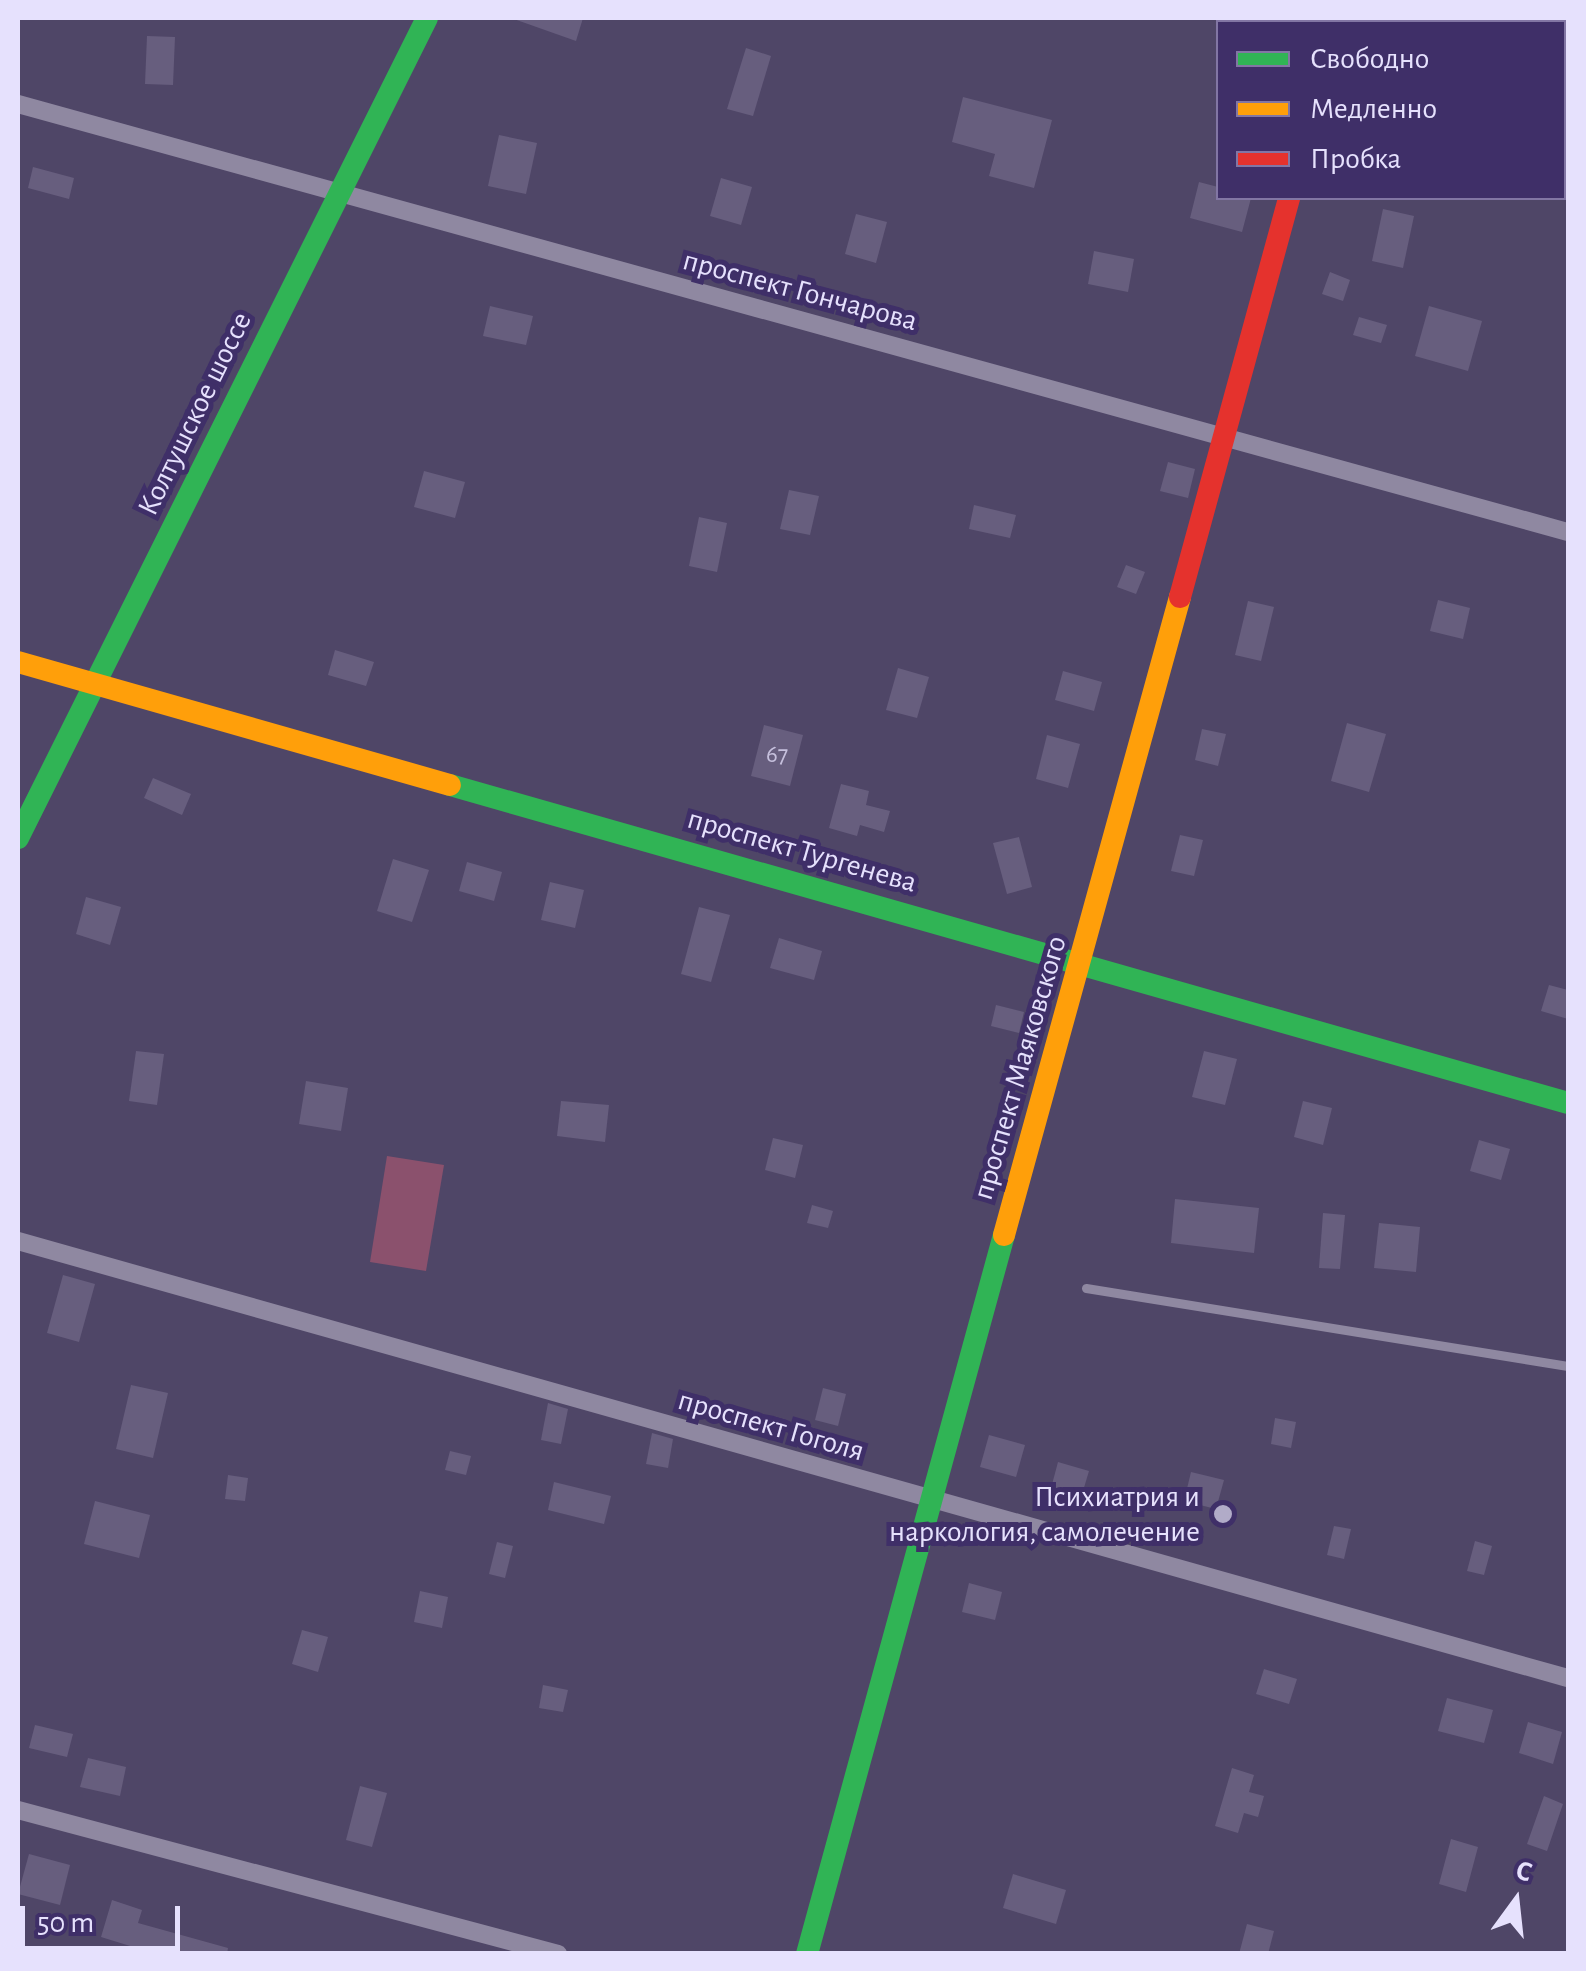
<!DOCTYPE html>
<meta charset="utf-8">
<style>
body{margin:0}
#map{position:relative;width:1586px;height:1971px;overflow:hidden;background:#4f4667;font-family:"Alegreya Sans",sans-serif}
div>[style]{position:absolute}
.green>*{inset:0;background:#8b516d}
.building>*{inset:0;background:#675e7e}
.lane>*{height:9px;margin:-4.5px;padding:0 4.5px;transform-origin:4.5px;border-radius:4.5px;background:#8f88a1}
.street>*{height:18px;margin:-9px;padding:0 9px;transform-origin:9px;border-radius:9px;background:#8f88a1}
.fast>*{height:22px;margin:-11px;padding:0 11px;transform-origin:11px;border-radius:11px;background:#30b455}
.slow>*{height:22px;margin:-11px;padding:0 11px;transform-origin:11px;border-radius:11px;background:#ff9f0a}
.jam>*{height:22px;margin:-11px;padding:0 11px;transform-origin:11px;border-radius:11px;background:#e5322d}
.dots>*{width:28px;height:28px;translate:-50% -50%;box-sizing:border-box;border:5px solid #3f2f68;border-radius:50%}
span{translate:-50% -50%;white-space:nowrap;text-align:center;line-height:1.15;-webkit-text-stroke:10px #3f2f68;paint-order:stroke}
.number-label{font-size:25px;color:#c6c0dd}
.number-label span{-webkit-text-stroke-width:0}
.street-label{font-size:30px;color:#e6e1fd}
.poi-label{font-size:30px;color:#e6e1fd}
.right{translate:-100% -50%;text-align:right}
.frame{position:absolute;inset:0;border:20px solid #e6e1fd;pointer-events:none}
.legend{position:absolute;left:1216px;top:20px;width:350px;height:180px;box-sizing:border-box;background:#3f2f68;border:2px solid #8276a4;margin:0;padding:12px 18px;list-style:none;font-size:30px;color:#e6e1fd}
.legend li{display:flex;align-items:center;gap:20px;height:50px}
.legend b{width:50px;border:2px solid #8276a4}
.north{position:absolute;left:1466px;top:1851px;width:100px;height:100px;-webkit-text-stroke:8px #3f2f68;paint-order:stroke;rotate:15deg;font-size:28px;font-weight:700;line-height:40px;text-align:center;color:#e6e1fd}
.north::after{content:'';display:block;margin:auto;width:35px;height:45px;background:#e6e1fd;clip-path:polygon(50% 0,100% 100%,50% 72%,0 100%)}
.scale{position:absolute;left:20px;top:1906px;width:160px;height:45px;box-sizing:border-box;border:5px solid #e6e1fd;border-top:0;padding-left:12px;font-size:30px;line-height:35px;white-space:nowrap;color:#e6e1fd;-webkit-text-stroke:8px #3f2f68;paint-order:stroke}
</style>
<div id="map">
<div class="green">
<i style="clip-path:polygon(387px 1156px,444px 1165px,426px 1271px,370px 1262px)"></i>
</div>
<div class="building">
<i style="clip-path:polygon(511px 18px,583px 18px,576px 41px)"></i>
<i style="clip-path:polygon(147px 36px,175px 37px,173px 85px,145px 84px)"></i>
<i style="clip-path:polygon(746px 48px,771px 56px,753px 116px,727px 109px)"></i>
<i style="clip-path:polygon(963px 97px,1052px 120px,1034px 188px,989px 176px,995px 154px,952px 142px)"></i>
<i style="clip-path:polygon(499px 135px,537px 143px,526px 194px,488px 186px)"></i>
<i style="clip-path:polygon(33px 167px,74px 178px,69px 199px,28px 188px)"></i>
<i style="clip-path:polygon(721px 178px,752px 187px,741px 225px,710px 216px)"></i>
<i style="clip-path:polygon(1199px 182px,1218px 187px,1218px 198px,1251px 198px,1242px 232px,1190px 218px)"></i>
<i style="clip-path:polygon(1383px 209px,1414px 216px,1403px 268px,1372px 261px)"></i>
<i style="clip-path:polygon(856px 214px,887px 222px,876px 263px,845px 254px)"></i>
<i style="clip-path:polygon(1094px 251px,1134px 259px,1128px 292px,1088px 284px)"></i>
<i style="clip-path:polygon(1330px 272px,1350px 280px,1343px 301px,1322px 294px)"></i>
<i style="clip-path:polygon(490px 306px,533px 316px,526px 345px,483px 336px)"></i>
<i style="clip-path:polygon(1429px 306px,1482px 321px,1468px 371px,1415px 356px)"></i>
<i style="clip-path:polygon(1359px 317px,1387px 325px,1381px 343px,1353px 335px)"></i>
<i style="clip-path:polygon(1168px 462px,1195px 469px,1188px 498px,1160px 491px)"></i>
<i style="clip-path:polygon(424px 471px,465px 482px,455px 518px,414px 507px)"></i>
<i style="clip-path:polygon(789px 490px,819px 496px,810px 535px,780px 529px)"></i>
<i style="clip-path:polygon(974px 505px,1016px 515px,1010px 538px,969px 529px)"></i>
<i style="clip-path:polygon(699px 517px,727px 523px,717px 572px,689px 566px)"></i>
<i style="clip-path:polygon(1126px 565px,1145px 572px,1136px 594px,1117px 587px)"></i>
<i style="clip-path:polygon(1438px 600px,1470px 608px,1463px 639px,1430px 631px)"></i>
<i style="clip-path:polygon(1248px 601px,1274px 607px,1261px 661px,1235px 655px)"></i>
<i style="clip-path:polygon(335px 650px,374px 662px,366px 686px,328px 675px)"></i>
<i style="clip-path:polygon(898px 668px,929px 677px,917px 718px,886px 710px)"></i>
<i style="clip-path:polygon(1063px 671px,1102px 682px,1094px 711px,1055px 700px)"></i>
<i style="clip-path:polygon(1347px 723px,1386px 734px,1369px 792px,1331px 781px)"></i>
<i style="clip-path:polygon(764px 725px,803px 735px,790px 786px,751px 776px)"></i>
<i style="clip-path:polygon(1202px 729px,1226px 734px,1218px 766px,1195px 760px)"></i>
<i style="clip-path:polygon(1047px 735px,1080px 744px,1068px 788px,1036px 779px)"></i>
<i style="clip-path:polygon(153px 778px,191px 794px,182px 815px,144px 798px)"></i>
<i style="clip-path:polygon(841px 784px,869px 791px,866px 805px,890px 811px,884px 832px,860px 825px,857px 836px,829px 828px)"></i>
<i style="clip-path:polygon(1180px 835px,1203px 840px,1194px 876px,1171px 871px)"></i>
<i style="clip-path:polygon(1019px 837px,1032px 887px,1007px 894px,993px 843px)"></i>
<i style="clip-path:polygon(393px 859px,429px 870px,412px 922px,377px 911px)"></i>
<i style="clip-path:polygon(467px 862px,502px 872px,494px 901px,459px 891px)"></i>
<i style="clip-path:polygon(550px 882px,584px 890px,575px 928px,541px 920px)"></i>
<i style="clip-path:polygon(86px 897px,121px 907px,110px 945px,76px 934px)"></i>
<i style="clip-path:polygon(699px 907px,730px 915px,711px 982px,681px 974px)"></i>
<i style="clip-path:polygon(779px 938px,822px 951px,814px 980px,770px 968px)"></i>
<i style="clip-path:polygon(1549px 985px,1568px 990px,1568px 1019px,1541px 1011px)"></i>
<i style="clip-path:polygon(996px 1005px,1024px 1012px,1019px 1033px,991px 1026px)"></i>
<i style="clip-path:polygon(136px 1051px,164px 1054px,157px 1105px,129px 1101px)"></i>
<i style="clip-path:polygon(1204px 1051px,1237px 1059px,1225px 1105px,1192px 1097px)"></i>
<i style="clip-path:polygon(306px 1081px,348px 1088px,341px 1131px,299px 1124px)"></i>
<i style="clip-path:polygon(561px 1101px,609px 1105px,605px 1142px,557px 1136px)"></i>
<i style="clip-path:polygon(1303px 1101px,1332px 1108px,1323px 1145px,1294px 1137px)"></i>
<i style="clip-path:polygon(773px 1138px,803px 1145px,795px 1178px,765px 1170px)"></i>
<i style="clip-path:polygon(1479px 1140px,1510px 1149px,1501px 1180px,1470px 1171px)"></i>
<i style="clip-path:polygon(1175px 1199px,1259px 1208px,1254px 1253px,1171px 1243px)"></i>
<i style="clip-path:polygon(812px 1205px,833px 1211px,828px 1228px,807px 1223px)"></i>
<i style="clip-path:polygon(1323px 1213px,1345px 1215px,1340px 1269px,1319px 1268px)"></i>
<i style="clip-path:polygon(1379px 1223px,1420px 1227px,1416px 1272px,1374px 1268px)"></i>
<i style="clip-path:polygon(63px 1275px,95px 1284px,79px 1342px,47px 1333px)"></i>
<i style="clip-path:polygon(131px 1385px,168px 1393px,153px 1458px,116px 1449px)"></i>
<i style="clip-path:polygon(823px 1388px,846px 1394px,838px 1426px,815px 1420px)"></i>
<i style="clip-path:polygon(548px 1403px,568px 1409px,561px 1444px,541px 1440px)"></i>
<i style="clip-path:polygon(1275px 1418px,1296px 1422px,1291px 1448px,1271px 1444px)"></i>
<i style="clip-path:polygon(652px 1433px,673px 1439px,668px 1468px,646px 1464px)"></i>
<i style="clip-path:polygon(989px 1435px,1025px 1445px,1016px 1477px,980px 1467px)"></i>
<i style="clip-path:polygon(450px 1451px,471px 1456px,466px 1475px,445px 1470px)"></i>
<i style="clip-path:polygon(1058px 1462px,1089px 1471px,1080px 1501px,1050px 1492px)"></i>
<i style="clip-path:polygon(1191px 1472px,1224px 1480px,1216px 1509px,1184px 1501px)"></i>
<i style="clip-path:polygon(228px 1475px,248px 1478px,245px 1501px,225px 1499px)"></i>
<i style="clip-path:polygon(554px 1482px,611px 1496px,604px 1524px,548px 1510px)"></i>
<i style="clip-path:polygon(95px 1501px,150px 1515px,139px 1558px,84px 1544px)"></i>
<i style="clip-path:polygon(1334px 1526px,1351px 1529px,1344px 1559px,1327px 1555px)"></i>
<i style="clip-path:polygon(1475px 1541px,1492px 1546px,1484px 1575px,1467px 1571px)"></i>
<i style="clip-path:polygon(497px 1542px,513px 1546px,505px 1578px,489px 1574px)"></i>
<i style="clip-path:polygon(969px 1583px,1002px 1592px,995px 1620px,962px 1612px)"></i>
<i style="clip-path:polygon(420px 1591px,448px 1597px,442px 1628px,414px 1622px)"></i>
<i style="clip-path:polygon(302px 1630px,328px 1637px,318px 1672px,292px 1664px)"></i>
<i style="clip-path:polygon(1264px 1669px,1297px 1679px,1289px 1704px,1256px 1694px)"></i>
<i style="clip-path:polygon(543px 1685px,568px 1690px,563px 1712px,539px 1708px)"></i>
<i style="clip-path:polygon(1447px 1698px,1493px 1710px,1484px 1743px,1438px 1731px)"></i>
<i style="clip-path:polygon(1528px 1722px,1562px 1732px,1553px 1764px,1519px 1753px)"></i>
<i style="clip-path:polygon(35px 1725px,73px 1734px,67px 1757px,29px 1748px)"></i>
<i style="clip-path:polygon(88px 1758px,126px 1767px,120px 1796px,80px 1787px)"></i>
<i style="clip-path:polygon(1232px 1768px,1254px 1775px,1249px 1792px,1264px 1796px,1258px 1817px,1244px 1813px,1238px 1833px,1215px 1826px)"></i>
<i style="clip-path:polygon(360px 1786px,387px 1793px,372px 1847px,346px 1840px)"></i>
<i style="clip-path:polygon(1544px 1796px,1563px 1804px,1547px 1851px,1527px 1844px)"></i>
<i style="clip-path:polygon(1451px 1839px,1478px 1847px,1466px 1892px,1439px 1884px)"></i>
<i style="clip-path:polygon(29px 1854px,70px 1865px,60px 1905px,18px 1894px)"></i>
<i style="clip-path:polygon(1013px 1874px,1066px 1890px,1056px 1924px,1003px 1908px)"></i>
<i style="clip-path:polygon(112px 1900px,142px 1910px,138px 1923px,228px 1948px,227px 1954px,156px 1954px,101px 1937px)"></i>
<i style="clip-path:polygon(1247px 1924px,1274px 1931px,1268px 1954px,1239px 1954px)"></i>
</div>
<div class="lane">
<i style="left:1086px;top:1288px;width:488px;rotate:9.2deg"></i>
</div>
<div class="street">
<i style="left:1337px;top:22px;width:4px;rotate:-76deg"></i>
<i style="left:18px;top:104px;width:1608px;rotate:15.44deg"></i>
<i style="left:18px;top:1241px;width:1610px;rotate:15.75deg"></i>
<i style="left:18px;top:1810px;width:559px;rotate:14.93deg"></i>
</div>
<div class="fast">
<i style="left:450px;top:785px;width:1162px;rotate:15.88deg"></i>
<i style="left:18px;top:838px;width:916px;rotate:-63.49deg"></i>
<i style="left:807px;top:1954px;width:745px;rotate:-74.68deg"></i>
</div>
<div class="slow">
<i style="left:18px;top:662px;width:449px;rotate:15.9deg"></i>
<i style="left:1004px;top:1235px;width:662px;rotate:-74.58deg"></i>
</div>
<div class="jam">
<i style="left:1180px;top:597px;width:414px;rotate:-74.7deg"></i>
</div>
<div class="dots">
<i style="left:1223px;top:1514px;background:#b1abc8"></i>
</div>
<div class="number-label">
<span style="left:777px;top:755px">67</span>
</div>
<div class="street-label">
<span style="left:800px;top:291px;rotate:15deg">проспект Гончарова</span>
<span style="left:195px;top:414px;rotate:-64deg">Колтушское шоссе</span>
<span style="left:802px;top:851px;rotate:16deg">проспект Тургенева</span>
<span style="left:1020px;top:1068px;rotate:-74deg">проспект Маяковского</span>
<span style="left:771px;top:1426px;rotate:16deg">проспект Гоголя</span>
</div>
<div class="poi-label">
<span class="right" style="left:1200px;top:1514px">Психиатрия и<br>наркология, самолечение</span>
</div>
<div class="frame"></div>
<ul class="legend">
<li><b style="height:12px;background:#30b455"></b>Свободно</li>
<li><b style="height:12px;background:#ff9f0a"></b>Медленно</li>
<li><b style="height:12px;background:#e5322d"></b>Пробка</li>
</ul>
<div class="north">С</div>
<div class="scale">50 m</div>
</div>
